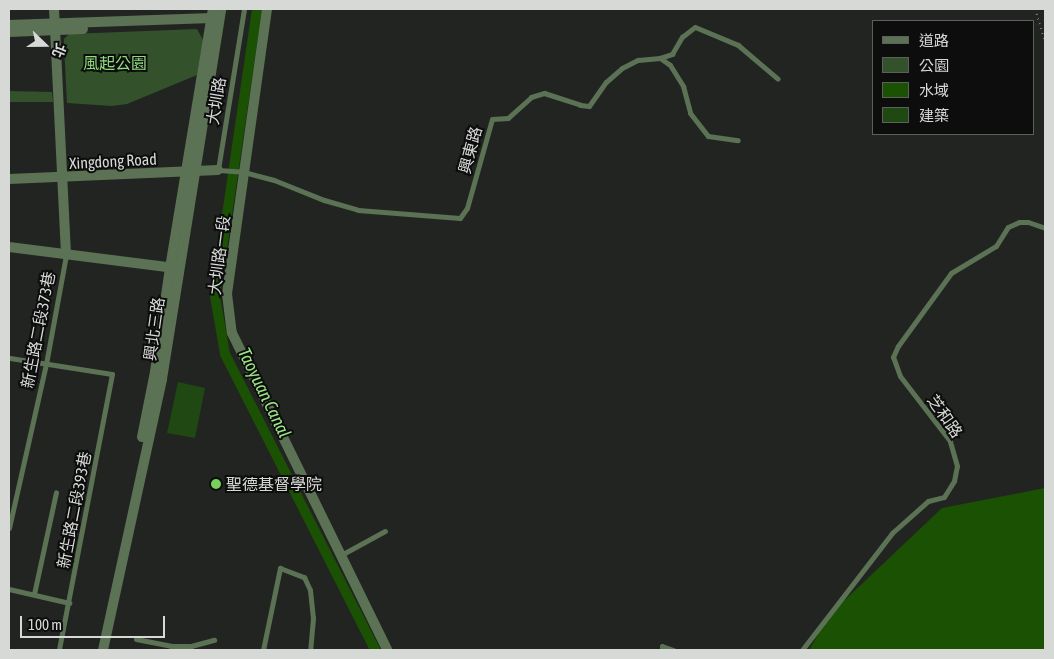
<!DOCTYPE html>
<meta charset="utf-8">
<style>
body{margin:0}
#map{position:relative;width:1054px;height:659px;overflow:hidden;background:#222421;font-family:"Asap Condensed","Noto Sans TC",sans-serif}
div>[style]{position:absolute}
.green>*{inset:0;background:#33512a}
.water>*{inset:0;background:#1a5103}
.canal>*{height:10px;margin:-5px;padding:0 5px;transform-origin:5px;border-radius:5px;background:#1a5103}
.building>*{inset:0;background:#1f4812}
.path>*{height:2px;margin-top:-1px;transform-origin:0;background:repeating-linear-gradient(90deg,#7d7f7d 0 1px,transparent 0 5px)}
.lane>*{height:5px;margin:-2.5px;padding:0 2.5px;transform-origin:2.5px;border-radius:2.5px;background:#5b7254}
.street>*{height:10px;margin:-5px;padding:0 5px;transform-origin:5px;border-radius:5px;background:#5b7254}
.dots>*{width:14px;height:14px;translate:-50% -50%;box-sizing:border-box;border:2px solid #0c0d0c;border-radius:50%}
span{translate:-50% -50%;white-space:nowrap;text-align:center;line-height:1.15;-webkit-text-stroke:4px #0c0d0c;paint-order:stroke}
.park-label{font-size:16px;color:#90db7c}
.street-label{font-size:16px;color:#d7d9d7}
.poi-label{font-size:16px;color:#d7d9d7}
.left{translate:0 -50%;text-align:left}
.water-label{font-size:18px;color:#9ae585;font-style:italic}
.frame{position:absolute;inset:0;border:10px solid #d7d9d7;pointer-events:none}
.legend{position:absolute;left:872px;top:20px;width:162px;height:115px;box-sizing:border-box;background:#0c0d0c;border:1px solid #5d5f5d;margin:0;padding:6px 9px;list-style:none;font-size:15px;color:#d7d9d7}
.legend li{display:flex;align-items:center;gap:10px;height:25px}
.legend b{width:25px;border:1px solid #5d5f5d}
.north{position:absolute;left:20px;top:20px;width:50px;height:50px;-webkit-text-stroke:4px #0c0d0c;paint-order:stroke;rotate:112deg;font-size:14px;font-weight:700;line-height:20px;text-align:center;color:#d7d9d7}
.north::after{content:'';display:block;margin:auto;width:18px;height:22px;background:#d7d9d7;clip-path:polygon(50% 0,100% 100%,50% 72%,0 100%)}
.scale{position:absolute;left:20px;top:616px;width:145px;height:22px;box-sizing:border-box;border:2px solid #d7d9d7;border-top:0;padding-left:6px;font-size:15px;line-height:18px;white-space:nowrap;color:#d7d9d7;-webkit-text-stroke:4px #0c0d0c;paint-order:stroke}
</style>
<div id="map">
<div class="green">
<i style="clip-path:polygon(197px 29px,203px 40px,197px 75px,127px 104px,112px 106px,67px 103px,64px 45px,64px 39px,69px 34px)"></i>
<i style="clip-path:polygon(9px 91px,52px 92px,53px 102px,9px 102px)"></i>
</div>
<div class="water">
<i style="clip-path:polygon(1045px 488px,1045px 650px,809px 650px,830px 614px,942px 508px)"></i>
</div>
<div class="canal">
<i style="left:257px;top:9px;width:290px;rotate:98.3deg"></i>
<i style="left:215px;top:296px;width:59px;rotate:80.2deg"></i>
<i style="left:225px;top:354px;width:332px;rotate:63.1deg"></i>
</div>
<div class="building">
<i style="clip-path:polygon(178px 382px,205px 388px,195px 438px,167px 433px)"></i>
</div>
<div class="path">
<i style="left:1035px;top:9px;width:34px;rotate:73deg"></i>
</div>
<div class="lane">
<i style="left:244px;top:9px;width:163px;rotate:99.2deg"></i>
<i style="left:218px;top:170px;width:26px;rotate:4deg"></i>
<i style="left:244px;top:172px;width:31px;rotate:15deg"></i>
<i style="left:274px;top:180px;width:54px;rotate:21.8deg"></i>
<i style="left:324px;top:200px;width:35px;rotate:16deg"></i>
<i style="left:358px;top:210px;width:102px;rotate:4.5deg"></i>
<i style="left:460px;top:218px;width:12px;rotate:-55deg"></i>
<i style="left:467px;top:208px;width:92px;rotate:-74.3deg"></i>
<i style="left:492px;top:119px;width:16px;rotate:-4deg"></i>
<i style="left:508px;top:118px;width:31px;rotate:-42deg"></i>
<i style="left:531px;top:97px;width:14px;rotate:-17deg"></i>
<i style="left:544px;top:93px;width:38px;rotate:18deg"></i>
<i style="left:580px;top:105px;width:9px;rotate:6deg"></i>
<i style="left:589px;top:106px;width:29px;rotate:-55deg"></i>
<i style="left:606px;top:82px;width:21px;rotate:-41deg"></i>
<i style="left:622px;top:68px;width:18px;rotate:-27deg"></i>
<i style="left:638px;top:60px;width:22px;rotate:-5deg"></i>
<i style="left:660px;top:58px;width:13px;rotate:-18deg"></i>
<i style="left:672px;top:54px;width:20px;rotate:-60deg"></i>
<i style="left:682px;top:37px;width:16px;rotate:-38deg"></i>
<i style="left:695px;top:27px;width:47px;rotate:22.7deg"></i>
<i style="left:738px;top:45px;width:52px;rotate:40.4deg"></i>
<i style="left:660px;top:58px;width:12px;rotate:35deg"></i>
<i style="left:670px;top:65px;width:25px;rotate:58deg"></i>
<i style="left:683px;top:86px;width:28px;rotate:75deg"></i>
<i style="left:690px;top:113px;width:29px;rotate:52deg"></i>
<i style="left:708px;top:136px;width:30px;rotate:8deg"></i>
<i style="left:10px;top:358px;width:103px;rotate:8.9deg"></i>
<i style="left:112px;top:374px;width:281px;rotate:100.9deg"></i>
<i style="left:9px;top:528px;width:168px;rotate:-77.3deg"></i>
<i style="left:46px;top:364px;width:111px;rotate:-79.6deg"></i>
<i style="left:341px;top:555px;width:50px;rotate:-28.6deg"></i>
<i style="left:9px;top:589px;width:62px;rotate:13.1deg"></i>
<i style="left:34px;top:594px;width:104px;rotate:-77.8deg"></i>
<i style="left:136px;top:639px;width:38px;rotate:11deg"></i>
<i style="left:171px;top:650px;width:4px;rotate:-63deg"></i>
<i style="left:173px;top:646px;width:18px"></i>
<i style="left:191px;top:646px;width:24px;rotate:-15deg"></i>
<i style="left:263px;top:650px;width:84px;rotate:-78.3deg"></i>
<i style="left:280px;top:568px;width:26px;rotate:21deg"></i>
<i style="left:304px;top:577px;width:14px;rotate:65deg"></i>
<i style="left:310px;top:590px;width:28px;rotate:84deg"></i>
<i style="left:313px;top:618px;width:32px;rotate:95deg"></i>
<i style="left:662px;top:650px;width:4px;rotate:-90deg"></i>
<i style="left:662px;top:646px;width:12px;rotate:20deg"></i>
<i style="left:802px;top:650px;width:148px;rotate:-52.4deg"></i>
<i style="left:892px;top:533px;width:48px;rotate:-41.6deg"></i>
<i style="left:928px;top:501px;width:16px;rotate:-14deg"></i>
<i style="left:944px;top:497px;width:19px;rotate:-58deg"></i>
<i style="left:954px;top:481px;width:15px;rotate:-79deg"></i>
<i style="left:957px;top:466px;width:26px;rotate:-106deg"></i>
<i style="left:950px;top:441px;width:82px;rotate:-127.6deg"></i>
<i style="left:900px;top:376px;width:20px;rotate:-110deg"></i>
<i style="left:893px;top:357px;width:12px;rotate:-66deg"></i>
<i style="left:898px;top:346px;width:90px;rotate:-54deg"></i>
<i style="left:951px;top:273px;width:52px;rotate:-31deg"></i>
<i style="left:996px;top:246px;width:22px;rotate:-58deg"></i>
<i style="left:1008px;top:227px;width:12px;rotate:-24deg"></i>
<i style="left:1019px;top:222px;width:9px"></i>
<i style="left:1028px;top:222px;width:18px;rotate:19deg"></i>
</div>
<div class="street">
<i style="left:54px;top:9px;width:246px;rotate:87.2deg"></i>
<i style="left:267px;top:9px;width:288px;rotate:98deg"></i>
<i style="left:227px;top:294px;width:39px;rotate:83deg"></i>
<i style="left:232px;top:333px;width:353px;rotate:63.9deg"></i>
<i style="left:9px;top:25px;width:203px;rotate:-2deg"></i>
<i style="left:212px;top:18px;width:7px;rotate:34deg"></i>
<i style="left:9px;top:32px;width:74px;rotate:-2.3deg"></i>
<i style="left:9px;top:179px;width:209px;rotate:-2.5deg"></i>
<i style="left:9px;top:247px;width:167px;rotate:7.2deg"></i>
<i style="left:142px;top:437px;width:66px;rotate:-78.7deg"></i>
<i style="left:155px;top:372px;width:105px;rotate:-81.8deg"></i>
<i style="left:170px;top:268px;width:263px;rotate:-80.6deg"></i>
<i style="left:103px;top:650px;width:277px;rotate:-77.7deg"></i>
<i style="left:162px;top:379px;width:375px;rotate:-80.9deg"></i>
</div>
<div class="dots">
<i style="left:216px;top:484px;background:#76d25a"></i>
</div>
<div class="park-label">
<span style="left:115px;top:63px">風起公園</span>
</div>
<div class="street-label">
<span style="left:216px;top:101px;rotate:-81deg">大圳路</span>
<span style="left:470px;top:150px;rotate:-75deg">興東路</span>
<span style="left:113px;top:161px;rotate:-3deg">Xingdong Road</span>
<span style="left:219px;top:255px;rotate:-83deg">大圳路一段</span>
<span style="left:154px;top:329px;rotate:-82deg">興北三路</span>
<span style="left:38px;top:330px;rotate:-79deg">新生路二段373巷</span>
<span style="left:945px;top:416px;rotate:55deg">芝和路</span>
<span style="left:74px;top:510px;rotate:-79deg">新生路二段393巷</span>
</div>
<div class="poi-label">
<span class="left" style="left:226px;top:484px">聖德基督學院</span>
</div>
<div class="water-label">
<span style="left:264px;top:393px;rotate:64deg">Taoyuan Canal</span>
</div>
<div class="frame"></div>
<ul class="legend">
<li><b style="height:6px;background:#5b7254"></b>道路</li>
<li><b style="height:14px;background:#33512a"></b>公園</li>
<li><b style="height:14px;background:#1a5103"></b>水域</li>
<li><b style="height:14px;background:#1f4812"></b>建築</li>
</ul>
<div class="north">北</div>
<div class="scale">100 m</div>
</div>
